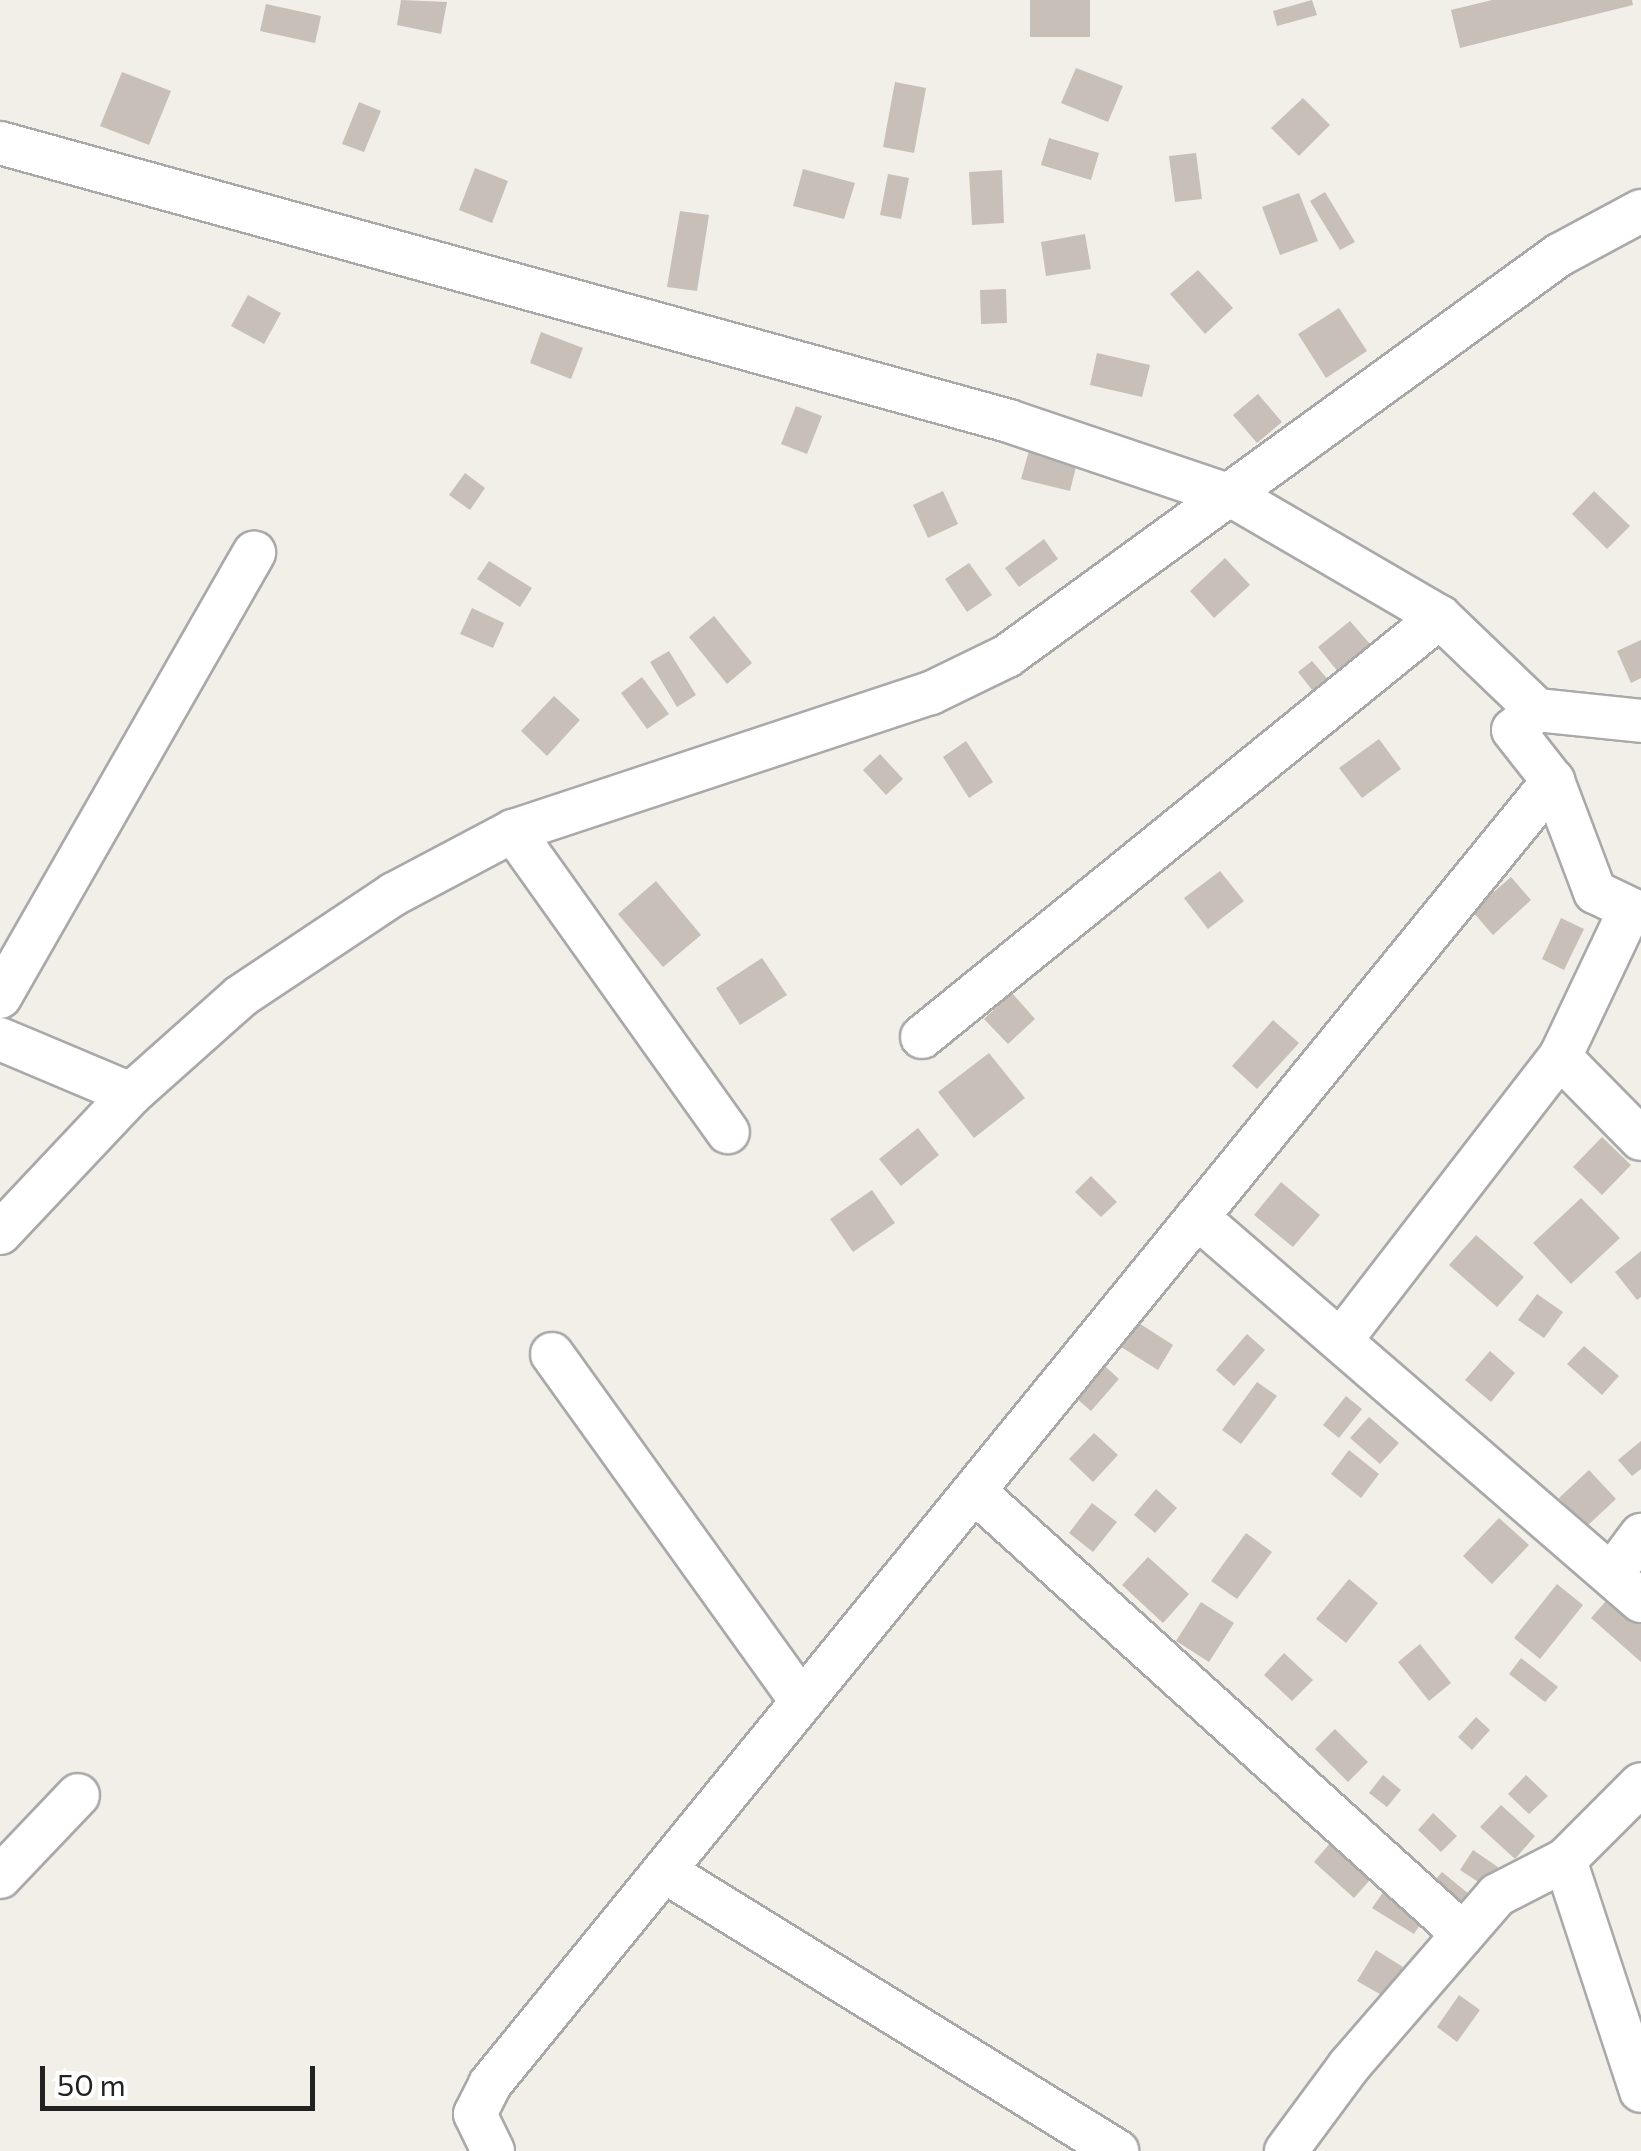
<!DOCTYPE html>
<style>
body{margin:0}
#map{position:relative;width:1641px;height:2151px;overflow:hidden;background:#f2efe9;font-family:Commissioner,sans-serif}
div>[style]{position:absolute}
.building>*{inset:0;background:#c7bfb8}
.roads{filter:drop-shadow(2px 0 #a9a9a9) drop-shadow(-2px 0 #a9a9a9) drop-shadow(0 2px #a9a9a9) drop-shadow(0 -2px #a9a9a9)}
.street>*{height:42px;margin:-21px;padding:0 21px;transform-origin:21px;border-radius:21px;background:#fff}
span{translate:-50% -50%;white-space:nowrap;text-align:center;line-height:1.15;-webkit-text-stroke:8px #fff;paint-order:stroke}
.scale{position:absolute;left:40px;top:2066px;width:275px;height:45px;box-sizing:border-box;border:5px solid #222;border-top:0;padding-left:12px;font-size:30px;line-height:35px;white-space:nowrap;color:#222;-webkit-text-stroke:8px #fff;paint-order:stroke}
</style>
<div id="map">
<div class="building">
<i style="clip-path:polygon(401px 0,447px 2px,441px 34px,397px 25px)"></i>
<i style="clip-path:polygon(1030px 0,1090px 0,1090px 37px,1030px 37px)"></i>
<i style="clip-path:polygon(1312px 0,1317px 15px,1277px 26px,1273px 11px)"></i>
<i style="clip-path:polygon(1492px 0,1632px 0,1633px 5px,1460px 48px,1451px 10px)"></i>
<i style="clip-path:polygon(266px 4px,321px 16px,315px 43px,260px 31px)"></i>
<i style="clip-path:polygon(1076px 68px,1123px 86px,1108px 122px,1061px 103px)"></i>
<i style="clip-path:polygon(122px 72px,171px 91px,149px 145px,100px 126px)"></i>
<i style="clip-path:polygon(895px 82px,926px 88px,914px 153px,883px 147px)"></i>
<i style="clip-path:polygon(1303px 98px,1330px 125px,1299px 156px,1271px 128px)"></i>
<i style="clip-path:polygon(359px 102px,381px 111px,364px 152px,342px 144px)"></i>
<i style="clip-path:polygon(1049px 138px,1099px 153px,1091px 180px,1041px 165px)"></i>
<i style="clip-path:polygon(1196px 153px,1202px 199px,1175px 202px,1169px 156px)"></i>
<i style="clip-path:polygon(475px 168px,508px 181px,492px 223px,459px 210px)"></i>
<i style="clip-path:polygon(803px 169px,855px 183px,844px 219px,793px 206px)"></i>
<i style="clip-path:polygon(1002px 170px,1004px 223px,972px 225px,969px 172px)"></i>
<i style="clip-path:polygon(888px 174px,909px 178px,901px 219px,880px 215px)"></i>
<i style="clip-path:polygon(1325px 192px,1355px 242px,1340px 250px,1310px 201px)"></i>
<i style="clip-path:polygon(1299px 193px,1318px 241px,1280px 255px,1262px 207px)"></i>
<i style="clip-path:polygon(680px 211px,709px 215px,697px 291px,667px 287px)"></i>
<i style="clip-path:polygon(1085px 234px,1091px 269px,1046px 276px,1041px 242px)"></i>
<i style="clip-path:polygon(1198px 270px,1233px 308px,1205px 334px,1170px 294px)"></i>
<i style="clip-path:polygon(1006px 289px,1007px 323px,981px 324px,980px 290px)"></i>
<i style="clip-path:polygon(248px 295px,281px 313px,264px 344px,231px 326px)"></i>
<i style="clip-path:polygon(1339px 308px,1367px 351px,1326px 378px,1298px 334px)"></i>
<i style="clip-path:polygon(541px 332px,583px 348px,571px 379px,530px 363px)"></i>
<i style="clip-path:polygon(1097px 353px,1150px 365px,1142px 397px,1090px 385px)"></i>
<i style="clip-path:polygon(1258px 394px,1282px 422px,1257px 443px,1233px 415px)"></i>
<i style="clip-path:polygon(796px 406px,822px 416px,807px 454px,781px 444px)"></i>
<i style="clip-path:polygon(1030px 447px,1078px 459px,1070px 491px,1021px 479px)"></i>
<i style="clip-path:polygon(465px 473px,485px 488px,470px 510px,449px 495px)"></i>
<i style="clip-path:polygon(943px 491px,958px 524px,928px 538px,913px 505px)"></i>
<i style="clip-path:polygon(1594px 491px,1630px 526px,1607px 549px,1572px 514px)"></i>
<i style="clip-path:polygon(1044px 539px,1058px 559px,1019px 587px,1005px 568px)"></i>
<i style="clip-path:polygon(1225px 558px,1250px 585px,1214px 618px,1190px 591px)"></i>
<i style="clip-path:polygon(489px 561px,532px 588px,520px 607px,477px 579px)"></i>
<i style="clip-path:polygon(969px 563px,992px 595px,967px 612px,945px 579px)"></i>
<i style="clip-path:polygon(472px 608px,504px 623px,493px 648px,460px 634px)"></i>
<i style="clip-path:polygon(714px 616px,752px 663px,727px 684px,689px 637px)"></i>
<i style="clip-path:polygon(1350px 621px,1376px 651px,1343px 678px,1318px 647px)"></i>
<i style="clip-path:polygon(1641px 640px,1641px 678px,1631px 683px,1617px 651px)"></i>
<i style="clip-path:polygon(669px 651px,696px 695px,677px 707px,650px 662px)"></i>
<i style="clip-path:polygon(1312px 661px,1331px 683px,1316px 695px,1298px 672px)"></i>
<i style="clip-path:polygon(642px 677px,669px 714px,647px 729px,621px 693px)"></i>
<i style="clip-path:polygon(554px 696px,580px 720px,547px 756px,521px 731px)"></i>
<i style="clip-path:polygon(1379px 739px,1401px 769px,1362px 798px,1339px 768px)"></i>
<i style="clip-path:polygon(966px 741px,993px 782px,969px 798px,943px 757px)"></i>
<i style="clip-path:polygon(880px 754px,903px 779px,886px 795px,863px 770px)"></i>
<i style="clip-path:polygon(1220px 871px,1244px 901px,1208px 929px,1184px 898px)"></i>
<i style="clip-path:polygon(1511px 877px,1531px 900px,1493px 935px,1472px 911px)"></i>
<i style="clip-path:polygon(656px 881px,701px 935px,663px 967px,618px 914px)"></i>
<i style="clip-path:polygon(1561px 918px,1584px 929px,1564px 970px,1542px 959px)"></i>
<i style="clip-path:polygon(762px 958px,787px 995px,740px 1025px,716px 988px)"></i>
<i style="clip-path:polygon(1012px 993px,1035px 1019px,1008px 1044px,984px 1019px)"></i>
<i style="clip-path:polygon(1273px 1020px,1299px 1043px,1257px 1089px,1232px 1066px)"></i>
<i style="clip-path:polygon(989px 1053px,1025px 1098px,974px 1138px,938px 1092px)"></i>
<i style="clip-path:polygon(918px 1128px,939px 1155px,901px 1186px,879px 1159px)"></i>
<i style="clip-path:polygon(1602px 1137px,1631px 1165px,1602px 1195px,1573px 1167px)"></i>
<i style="clip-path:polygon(1091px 1176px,1117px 1202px,1101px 1217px,1075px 1192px)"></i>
<i style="clip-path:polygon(1281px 1182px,1320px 1215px,1293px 1247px,1254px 1215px)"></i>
<i style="clip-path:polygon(872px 1190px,895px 1223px,853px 1252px,830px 1219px)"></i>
<i style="clip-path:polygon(1581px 1198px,1620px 1238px,1571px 1284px,1533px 1243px)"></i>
<i style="clip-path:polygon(1476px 1235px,1524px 1277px,1497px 1307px,1449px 1265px)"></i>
<i style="clip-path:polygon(1641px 1251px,1641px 1297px,1637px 1300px,1615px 1272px)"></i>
<i style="clip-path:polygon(1537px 1294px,1563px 1312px,1544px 1338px,1518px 1320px)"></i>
<i style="clip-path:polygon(1134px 1320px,1173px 1345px,1158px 1370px,1118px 1345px)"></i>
<i style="clip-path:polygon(1247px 1334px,1265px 1350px,1234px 1386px,1216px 1370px)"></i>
<i style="clip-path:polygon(1584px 1346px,1619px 1376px,1602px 1395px,1567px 1364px)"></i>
<i style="clip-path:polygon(1490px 1351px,1515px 1373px,1491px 1402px,1465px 1380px)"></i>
<i style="clip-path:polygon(1096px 1358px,1119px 1379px,1091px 1411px,1068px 1391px)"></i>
<i style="clip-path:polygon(1257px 1382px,1277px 1396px,1241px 1444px,1222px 1430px)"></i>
<i style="clip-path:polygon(1346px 1396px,1362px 1409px,1339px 1438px,1323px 1425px)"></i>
<i style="clip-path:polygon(1369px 1417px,1399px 1443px,1380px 1464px,1350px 1438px)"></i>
<i style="clip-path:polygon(1094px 1433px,1118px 1455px,1093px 1482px,1069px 1459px)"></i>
<i style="clip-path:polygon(1641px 1441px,1641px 1469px,1632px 1476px,1618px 1460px)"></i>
<i style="clip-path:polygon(1349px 1450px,1379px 1474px,1361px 1498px,1331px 1474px)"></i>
<i style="clip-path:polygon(1589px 1470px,1616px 1499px,1586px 1527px,1559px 1498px)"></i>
<i style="clip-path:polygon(1156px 1489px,1177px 1508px,1155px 1533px,1134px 1515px)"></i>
<i style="clip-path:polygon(1092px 1503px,1117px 1522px,1093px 1552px,1069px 1533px)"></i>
<i style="clip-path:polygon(1499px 1518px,1529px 1545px,1492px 1584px,1463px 1556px)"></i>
<i style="clip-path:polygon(1246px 1533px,1272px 1552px,1237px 1599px,1211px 1581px)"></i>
<i style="clip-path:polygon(1148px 1557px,1189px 1594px,1163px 1623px,1122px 1585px)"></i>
<i style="clip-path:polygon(1349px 1579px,1378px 1603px,1346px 1643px,1316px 1619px)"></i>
<i style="clip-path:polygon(1557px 1584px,1583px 1605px,1540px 1659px,1514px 1638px)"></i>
<i style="clip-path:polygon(1613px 1593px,1641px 1617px,1641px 1662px,1591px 1618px)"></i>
<i style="clip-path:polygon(1201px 1602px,1234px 1623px,1209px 1662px,1176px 1641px)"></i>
<i style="clip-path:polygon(1420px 1644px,1451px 1683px,1429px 1701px,1398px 1662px)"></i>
<i style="clip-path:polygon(1284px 1653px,1313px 1680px,1292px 1701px,1264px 1675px)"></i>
<i style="clip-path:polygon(1521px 1658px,1558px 1687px,1545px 1702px,1509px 1674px)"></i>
<i style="clip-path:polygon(1476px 1717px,1490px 1730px,1472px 1750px,1458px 1737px)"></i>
<i style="clip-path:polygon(1335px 1729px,1368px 1762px,1348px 1782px,1315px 1749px)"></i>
<i style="clip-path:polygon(1383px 1775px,1401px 1790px,1387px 1807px,1369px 1793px)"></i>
<i style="clip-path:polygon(1526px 1775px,1548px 1796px,1529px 1814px,1508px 1794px)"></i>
<i style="clip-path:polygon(1501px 1805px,1535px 1836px,1515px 1859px,1480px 1827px)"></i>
<i style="clip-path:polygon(1433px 1813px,1457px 1836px,1441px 1852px,1418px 1830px)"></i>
<i style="clip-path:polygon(1336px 1836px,1377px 1872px,1354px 1898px,1314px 1862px)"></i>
<i style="clip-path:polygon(1473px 1850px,1498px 1867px,1486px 1887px,1460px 1870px)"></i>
<i style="clip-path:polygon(1442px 1872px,1469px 1894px,1459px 1907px,1431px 1885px)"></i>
<i style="clip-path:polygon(1384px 1891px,1425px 1917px,1414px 1934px,1372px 1908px)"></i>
<i style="clip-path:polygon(1376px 1950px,1403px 1967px,1385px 1997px,1357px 1981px)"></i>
<i style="clip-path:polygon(1459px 1995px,1480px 2010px,1457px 2042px,1437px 2027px)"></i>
</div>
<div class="roads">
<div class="street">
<i style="left:0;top:143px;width:1047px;rotate:15.4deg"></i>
<i style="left:1009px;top:421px;width:237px;rotate:18.7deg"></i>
<i style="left:1234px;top:497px;width:238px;rotate:30.2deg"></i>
<i style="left:1440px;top:617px;width:134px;rotate:43.8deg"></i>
<i style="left:1537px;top:710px;width:105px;rotate:6deg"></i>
<i style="left:1537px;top:710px;width:31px;rotate:140deg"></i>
<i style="left:1513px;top:730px;width:65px;rotate:51.9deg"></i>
<i style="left:1553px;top:781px;width:119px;rotate:69.3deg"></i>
<i style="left:1595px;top:892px;width:51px;rotate:25.6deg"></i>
<i style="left:513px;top:831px;width:370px;rotate:54.5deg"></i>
<i style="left:0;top:997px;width:512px;rotate:-60.23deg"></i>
<i style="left:922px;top:1037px;width:667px;rotate:-39.04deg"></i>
<i style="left:0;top:1039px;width:142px;rotate:22.8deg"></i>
<i style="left:1560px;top:1057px;width:115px;rotate:45.4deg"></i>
<i style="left:1197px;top:1217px;width:587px;rotate:40.86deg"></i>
<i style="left:0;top:1233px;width:191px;rotate:-46.7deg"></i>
<i style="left:131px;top:1094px;width:147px;rotate:-41.7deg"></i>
<i style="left:241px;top:996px;width:184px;rotate:-33.7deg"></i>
<i style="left:394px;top:894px;width:135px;rotate:-27.9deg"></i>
<i style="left:513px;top:831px;width:440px;rotate:-18.3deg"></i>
<i style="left:931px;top:693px;width:85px;rotate:-26deg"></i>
<i style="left:1007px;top:656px;width:682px;rotate:-36deg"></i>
<i style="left:1559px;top:255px;width:93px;rotate:-28.2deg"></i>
<i style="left:1341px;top:1340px;width:358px;rotate:-52.3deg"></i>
<i style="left:1560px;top:1057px;width:161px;rotate:-64.6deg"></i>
<i style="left:552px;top:1354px;width:428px;rotate:54.3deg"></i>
<i style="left:974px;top:1491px;width:660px;rotate:42.17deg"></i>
<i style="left:1612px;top:1574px;width:49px;rotate:-53.4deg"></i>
<i style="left:1565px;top:1860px;width:243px;rotate:71.8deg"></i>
<i style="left:664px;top:1871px;width:533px;rotate:31.72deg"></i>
<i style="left:0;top:1877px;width:113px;rotate:-46.4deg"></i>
<i style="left:493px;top:2151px;width:41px;rotate:-115.9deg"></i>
<i style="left:475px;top:2114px;width:34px;rotate:-63deg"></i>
<i style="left:490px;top:2084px;width:1682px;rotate:-50.79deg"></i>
<i style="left:1286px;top:2151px;width:106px;rotate:-53.5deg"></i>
<i style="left:1349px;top:2066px;width:226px;rotate:-49.1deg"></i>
<i style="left:1497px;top:1895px;width:76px;rotate:-27.2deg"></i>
<i style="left:1565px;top:1860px;width:107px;rotate:-45deg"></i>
</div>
</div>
<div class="scale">50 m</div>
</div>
